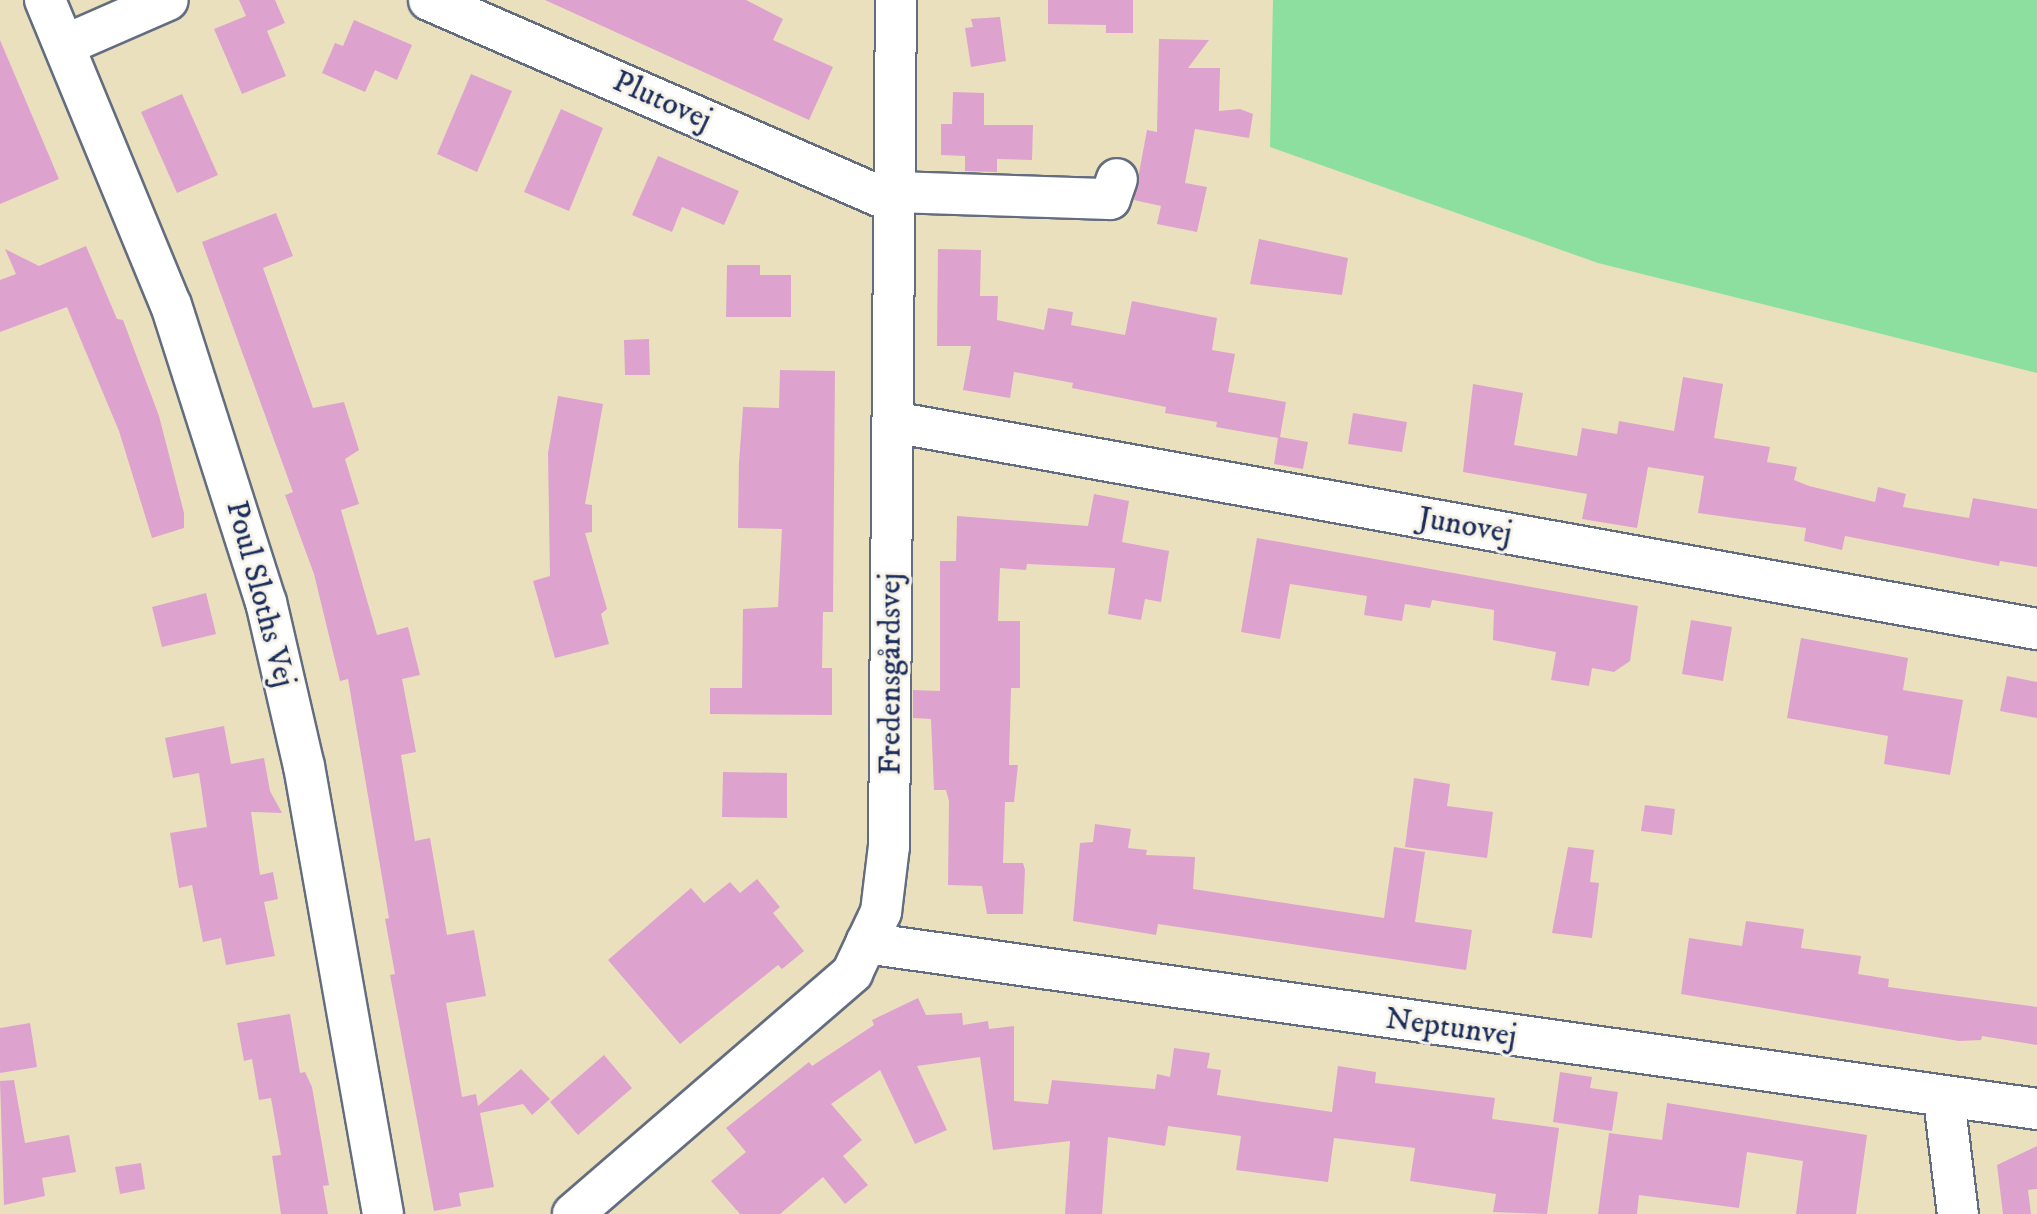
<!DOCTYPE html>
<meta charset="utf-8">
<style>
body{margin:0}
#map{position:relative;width:2037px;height:1214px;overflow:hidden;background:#eae0be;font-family:"IM FELL DW Pica",serif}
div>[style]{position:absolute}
.green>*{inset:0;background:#8ddf9f}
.building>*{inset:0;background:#dea2cf}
.roads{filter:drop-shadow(2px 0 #636d80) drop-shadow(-2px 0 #636d80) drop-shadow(0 2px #636d80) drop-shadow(0 -2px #636d80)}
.minor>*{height:40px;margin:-20px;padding:0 20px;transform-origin:20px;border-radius:20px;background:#fff}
span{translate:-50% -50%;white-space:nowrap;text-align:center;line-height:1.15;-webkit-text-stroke:6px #f7f3e8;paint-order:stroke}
.street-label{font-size:32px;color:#1b2f5e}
</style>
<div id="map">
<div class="green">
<i style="clip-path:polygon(1273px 0,2037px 0,2037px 373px,1598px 263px,1270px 147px)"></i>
</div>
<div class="building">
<i style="clip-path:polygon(239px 0,275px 0,285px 23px,267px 31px,286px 76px,242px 94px,214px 29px,246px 16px)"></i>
<i style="clip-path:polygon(545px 0,746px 0,783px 19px,773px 40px,833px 67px,809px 120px)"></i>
<i style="clip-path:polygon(1048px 0,1133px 0,1133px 33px,1106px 33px,1106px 25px,1048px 24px)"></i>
<i style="clip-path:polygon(1000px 17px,1006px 61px,971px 67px,965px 28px,973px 27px,971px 19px)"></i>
<i style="clip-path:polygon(354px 20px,412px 45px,397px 80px,375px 70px,365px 92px,322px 73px,335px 43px,343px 46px)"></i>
<i style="clip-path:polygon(1159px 39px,1209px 40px,1188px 68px,1220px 68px,1219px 111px,1240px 109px,1253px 114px,1249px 138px,1195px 129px,1185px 183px,1207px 187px,1197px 232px,1157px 224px,1161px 206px,1134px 200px,1147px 130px,1157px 132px)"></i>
<i style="clip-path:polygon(0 40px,59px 179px,0 204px)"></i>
<i style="clip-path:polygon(471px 74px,512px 91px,477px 172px,437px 154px)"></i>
<i style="clip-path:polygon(953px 92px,984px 93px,984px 125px,1033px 125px,1032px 160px,997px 159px,997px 172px,965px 171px,965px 156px,941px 155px,941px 124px,952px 124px)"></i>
<i style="clip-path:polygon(182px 94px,218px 175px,177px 193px,141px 112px)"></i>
<i style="clip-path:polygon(561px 109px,603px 128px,569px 211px,524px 192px)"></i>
<i style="clip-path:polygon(658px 156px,739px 191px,724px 225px,682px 207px,672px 232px,632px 215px)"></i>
<i style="clip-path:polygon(276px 213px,293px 256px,263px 268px,313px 408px,344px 402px,359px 450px,345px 459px,359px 504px,341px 510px,377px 635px,408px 627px,420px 675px,402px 679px,416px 752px,401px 755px,415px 841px,430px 838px,447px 935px,474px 930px,486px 996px,446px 1003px,462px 1097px,476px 1094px,478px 1106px,521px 1069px,550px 1099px,532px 1115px,523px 1104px,480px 1113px,494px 1187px,459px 1193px,461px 1206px,434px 1211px,390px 975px,395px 974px,385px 919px,389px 918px,348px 679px,340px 681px,314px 574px,285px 495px,293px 492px,202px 242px)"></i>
<i style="clip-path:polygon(1259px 239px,1348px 258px,1342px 295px,1250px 284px)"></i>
<i style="clip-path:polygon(86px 246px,117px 319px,123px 320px,159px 416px,184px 513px,184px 528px,152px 538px,119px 431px,67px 307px,0 332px,0 280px,16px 274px,5px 249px,39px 266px)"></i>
<i style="clip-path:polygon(938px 249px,981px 250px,980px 296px,998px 296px,997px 320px,1044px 330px,1048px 308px,1073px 312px,1071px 325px,1125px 335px,1132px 301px,1217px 318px,1212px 350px,1235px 354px,1228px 392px,1286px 402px,1280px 437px,1308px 442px,1303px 469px,1274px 464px,1278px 438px,1216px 427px,1217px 422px,1165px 413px,1166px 407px,1072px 388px,1073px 383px,1014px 372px,1010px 398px,963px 390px,971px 346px,937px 346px)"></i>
<i style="clip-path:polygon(727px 265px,760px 265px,760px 275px,791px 275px,791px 317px,726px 317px)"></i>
<i style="clip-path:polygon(649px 339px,650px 375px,625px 375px,624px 340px)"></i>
<i style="clip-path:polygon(780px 370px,835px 371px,833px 612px,823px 612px,822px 668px,832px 668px,832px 715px,710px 714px,710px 688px,742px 688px,743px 609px,778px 607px,782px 529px,738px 528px,739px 463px,743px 407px,779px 408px)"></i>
<i style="clip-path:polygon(1683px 377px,1723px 384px,1714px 438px,1770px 447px,1767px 462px,1797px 467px,1794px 480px,1809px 486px,1875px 502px,1878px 487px,1906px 494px,1903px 507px,1969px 518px,1973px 498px,2037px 509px,2037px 567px,2000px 561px,1999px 566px,1845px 536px,1842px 550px,1804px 541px,1806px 528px,1698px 513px,1704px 476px,1648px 467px,1637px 528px,1582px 519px,1587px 494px,1463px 472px,1473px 384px,1523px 393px,1514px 445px,1577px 456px,1582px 428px,1617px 434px,1619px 421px,1674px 431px)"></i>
<i style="clip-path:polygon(558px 396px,603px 404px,585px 504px,592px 505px,592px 532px,585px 533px,607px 609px,601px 614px,609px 644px,555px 658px,533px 581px,550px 576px,548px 453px)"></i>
<i style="clip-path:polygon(1353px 413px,1407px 422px,1402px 452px,1348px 444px)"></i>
<i style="clip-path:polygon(1094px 494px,1129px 501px,1122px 542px,1169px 551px,1161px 602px,1145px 599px,1141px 620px,1108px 614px,1115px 568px,1027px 564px,1026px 570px,1000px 568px,998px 621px,1020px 621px,1020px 688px,1011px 688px,1009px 765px,1018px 765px,1014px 802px,1005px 802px,1003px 863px,1023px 863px,1025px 870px,1023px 914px,987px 914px,982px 886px,948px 885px,949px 801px,946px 790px,934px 790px,931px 719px,913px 718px,913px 690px,940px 691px,940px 561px,956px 561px,957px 516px,1088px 526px)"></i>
<i style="clip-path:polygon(1257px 538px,1638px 606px,1630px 661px,1614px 672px,1592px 668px,1589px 686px,1551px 680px,1556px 652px,1493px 640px,1494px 610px,1432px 600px,1430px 608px,1405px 604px,1402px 621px,1364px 615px,1367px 596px,1290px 584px,1280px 639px,1241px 632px)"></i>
<i style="clip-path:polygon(206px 593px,216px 634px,162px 647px,152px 607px)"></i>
<i style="clip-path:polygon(1691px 620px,1732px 627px,1723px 681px,1682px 674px)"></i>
<i style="clip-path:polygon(1801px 638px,1908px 658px,1903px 690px,1963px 700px,1950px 775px,1884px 764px,1888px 736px,1787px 718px)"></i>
<i style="clip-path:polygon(2007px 676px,2037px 682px,2037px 718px,2000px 711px)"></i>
<i style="clip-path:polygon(224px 726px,231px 764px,264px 758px,270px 791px,282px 813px,251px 812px,260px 875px,273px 872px,278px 899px,264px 902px,275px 956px,226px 965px,221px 938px,203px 942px,192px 885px,179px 888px,170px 833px,207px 827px,199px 773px,173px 778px,165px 738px)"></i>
<i style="clip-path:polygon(723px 772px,787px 773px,787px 818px,722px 817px)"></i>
<i style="clip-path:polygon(1414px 778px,1450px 784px,1447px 806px,1493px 812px,1487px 858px,1405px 847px)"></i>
<i style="clip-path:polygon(1645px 805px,1675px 809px,1672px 835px,1641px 831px)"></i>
<i style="clip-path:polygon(1095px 824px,1131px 829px,1128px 848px,1147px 850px,1146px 855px,1195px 857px,1193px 889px,1384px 918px,1394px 847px,1425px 852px,1415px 922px,1472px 930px,1466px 970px,1158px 924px,1156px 935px,1073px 921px,1080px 843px,1093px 842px)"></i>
<i style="clip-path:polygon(1568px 847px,1594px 850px,1590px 882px,1599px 883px,1592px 938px,1552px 933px)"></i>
<i style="clip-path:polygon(757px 879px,780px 907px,773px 913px,804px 951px,782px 969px,778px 965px,680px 1044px,608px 960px,691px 888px,704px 903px,730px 882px,740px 893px)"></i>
<i style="clip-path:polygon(1746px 921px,1804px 929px,1801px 948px,1861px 956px,1858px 974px,1889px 979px,1888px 987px,2037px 1007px,2037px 1045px,1982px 1036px,1981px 1040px,1959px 1041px,1681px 994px,1689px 938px,1742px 946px)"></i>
<i style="clip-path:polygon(918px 998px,926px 1015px,962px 1013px,963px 1025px,988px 1021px,989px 1029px,1014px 1026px,1014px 1101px,1048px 1104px,1052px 1080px,1155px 1089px,1157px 1074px,1170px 1077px,1174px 1048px,1210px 1053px,1207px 1068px,1221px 1070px,1217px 1095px,1332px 1112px,1338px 1066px,1376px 1072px,1375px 1083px,1495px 1098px,1492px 1119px,1559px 1128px,1547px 1214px,1493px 1212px,1496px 1194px,1410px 1181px,1415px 1148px,1334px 1138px,1328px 1182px,1236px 1170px,1241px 1136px,1168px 1126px,1165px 1146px,1108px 1137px,1102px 1214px,1065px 1214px,1070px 1141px,993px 1150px,980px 1057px,917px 1066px,947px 1130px,915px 1144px,880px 1070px,831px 1104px,862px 1140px,843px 1156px,868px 1185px,845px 1204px,823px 1177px,780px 1214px,740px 1214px,711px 1181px,746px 1152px,726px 1128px,809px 1062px,812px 1066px,874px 1025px,872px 1020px)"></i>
<i style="clip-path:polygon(290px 1014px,300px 1073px,305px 1072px,312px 1087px,329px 1185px,323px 1186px,328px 1214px,281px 1214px,272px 1156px,281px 1155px,271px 1098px,259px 1100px,252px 1059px,244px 1061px,237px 1023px)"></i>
<i style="clip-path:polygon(30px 1023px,37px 1067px,0 1073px,0 1028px)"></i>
<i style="clip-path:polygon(604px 1055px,632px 1088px,578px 1135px,550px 1102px)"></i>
<i style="clip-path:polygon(1560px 1072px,1592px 1077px,1590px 1088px,1618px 1092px,1612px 1131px,1553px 1122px)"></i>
<i style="clip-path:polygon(14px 1080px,25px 1143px,69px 1135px,76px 1172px,42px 1178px,45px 1196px,4px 1205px,0 1081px)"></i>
<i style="clip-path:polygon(1667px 1103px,1867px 1135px,1856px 1214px,1796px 1214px,1803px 1161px,1747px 1152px,1739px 1208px,1639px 1195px,1637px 1214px,1598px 1214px,1609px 1133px,1662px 1140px)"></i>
<i style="clip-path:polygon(2037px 1146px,2037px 1189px,2028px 1190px,2031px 1214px,2003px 1214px,1997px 1165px)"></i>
<i style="clip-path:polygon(141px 1163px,145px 1189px,120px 1194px,115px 1167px)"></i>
</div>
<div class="roads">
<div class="minor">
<i style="left:45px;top:0;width:330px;rotate:67.6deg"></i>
<i style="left:171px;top:305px;width:312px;rotate:72.3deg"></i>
<i style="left:266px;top:602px;width:168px;rotate:77deg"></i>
<i style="left:304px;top:766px;width:455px;rotate:80deg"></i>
<i style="left:429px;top:0;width:508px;rotate:23.54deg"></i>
<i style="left:65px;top:45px;width:112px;rotate:-23.6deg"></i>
<i style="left:895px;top:192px;width:215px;rotate:1.9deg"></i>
<i style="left:1110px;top:199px;width:21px;rotate:-71deg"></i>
<i style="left:893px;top:422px;width:1163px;rotate:10.26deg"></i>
<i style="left:866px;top:943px;width:1183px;rotate:8.07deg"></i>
<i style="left:1944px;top:1099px;width:116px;rotate:83.1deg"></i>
<i style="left:573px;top:1214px;width:369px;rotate:-40.8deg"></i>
<i style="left:852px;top:973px;width:68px;rotate:-64.6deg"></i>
<i style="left:881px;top:912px;width:66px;rotate:-83.1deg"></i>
<i style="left:889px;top:846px;width:846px;rotate:-89.53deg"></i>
</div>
</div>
<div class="street-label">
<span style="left:662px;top:101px;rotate:24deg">Plutovej</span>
<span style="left:1465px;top:526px;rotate:10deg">Junovej</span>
<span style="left:260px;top:594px;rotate:75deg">Poul Sloths Vej</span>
<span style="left:891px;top:674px;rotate:-90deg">Fredensgårdsvej</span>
<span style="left:1451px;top:1028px;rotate:8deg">Neptunvej</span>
</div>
</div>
